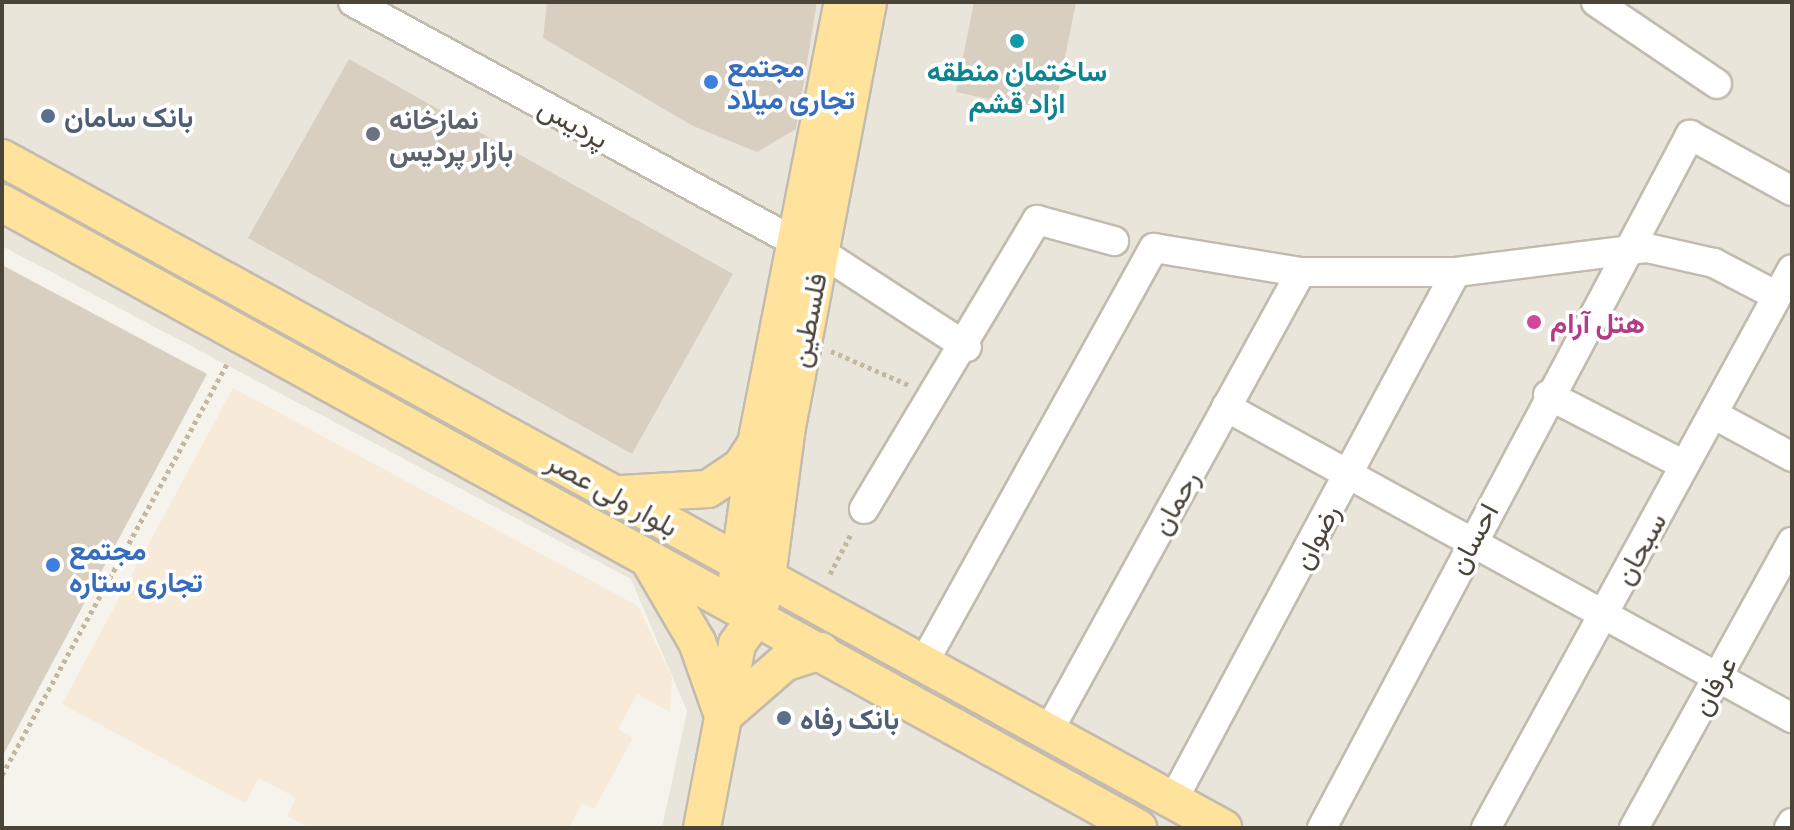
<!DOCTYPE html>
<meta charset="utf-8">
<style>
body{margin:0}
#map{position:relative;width:1794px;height:830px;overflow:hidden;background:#f6f3ec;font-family:Barlow,Vazirmatn,sans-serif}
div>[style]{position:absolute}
.residential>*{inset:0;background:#eae5da}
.commercial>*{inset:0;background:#f7ead8}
.building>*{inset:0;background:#d8cfc1}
.path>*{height:5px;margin-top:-2.5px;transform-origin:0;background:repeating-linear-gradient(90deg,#c4b79f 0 4px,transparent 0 8px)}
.roads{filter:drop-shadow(2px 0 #c2bbae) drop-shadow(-2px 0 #c2bbae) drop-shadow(0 2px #c2bbae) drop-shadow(0 -2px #c2bbae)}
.minor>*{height:28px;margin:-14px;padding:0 14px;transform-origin:14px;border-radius:14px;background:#fff}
.major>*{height:36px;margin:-18px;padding:0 18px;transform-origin:18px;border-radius:18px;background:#ffe39c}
.dots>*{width:22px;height:22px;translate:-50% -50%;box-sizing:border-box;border:4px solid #fff;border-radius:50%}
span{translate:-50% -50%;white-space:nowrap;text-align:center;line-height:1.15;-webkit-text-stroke:7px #fff;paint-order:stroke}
.shop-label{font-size:28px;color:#366cbe;font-weight:700}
.left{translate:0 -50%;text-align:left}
.culture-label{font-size:28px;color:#0d838f;font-weight:700}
.service-label{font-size:28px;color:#4e5e75;font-weight:700}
.worship-label{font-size:28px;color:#5b616d;font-weight:700}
.street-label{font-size:28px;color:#4b4439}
.hotel-label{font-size:28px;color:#b23c85;font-weight:700}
.frame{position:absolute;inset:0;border:4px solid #4b4439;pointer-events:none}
</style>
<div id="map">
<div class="residential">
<i style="clip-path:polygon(2px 2px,1792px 2px,1792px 828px,662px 828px,687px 711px,631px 579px,2px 246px)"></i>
</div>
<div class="commercial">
<i style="clip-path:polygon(233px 388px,638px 606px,672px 678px,670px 712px,637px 694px,618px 729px,633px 738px,594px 809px,582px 803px,569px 828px,310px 828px,287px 816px,296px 798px,259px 778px,245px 803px,62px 704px)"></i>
</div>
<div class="building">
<i style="clip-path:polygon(547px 2px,817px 2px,796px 129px,757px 152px,693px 126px,543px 38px)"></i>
<i style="clip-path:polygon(974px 2px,1076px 2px,1054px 113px,956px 92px)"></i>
<i style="clip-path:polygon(349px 59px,733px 274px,632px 454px,248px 238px)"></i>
<i style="clip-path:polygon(2px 265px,207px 374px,2px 757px)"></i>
</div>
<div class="path">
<i style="left:831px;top:351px;width:85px;rotate:23.6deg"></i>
<i style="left:830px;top:574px;width:47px;rotate:-62.4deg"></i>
<i style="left:2px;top:775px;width:471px;rotate:-61.3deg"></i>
</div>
<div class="roads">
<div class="minor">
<i style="left:353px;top:2px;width:503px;rotate:28.5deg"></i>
<i style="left:1596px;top:2px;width:146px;rotate:34.1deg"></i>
<i style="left:821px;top:252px;width:174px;rotate:33.1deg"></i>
<i style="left:1548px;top:395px;width:153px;rotate:27.2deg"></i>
<i style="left:1226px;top:407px;width:646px;rotate:28.79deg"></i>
<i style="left:1713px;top:414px;width:90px;rotate:28.6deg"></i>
<i style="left:864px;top:509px;width:337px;rotate:-59.1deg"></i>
<i style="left:1037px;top:220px;width:80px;rotate:15.3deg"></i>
<i style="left:923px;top:664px;width:476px;rotate:-61deg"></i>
<i style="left:1154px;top:248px;width:149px;rotate:9.3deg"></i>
<i style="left:1301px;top:272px;width:155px"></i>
<i style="left:1456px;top:272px;width:193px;rotate:-7.2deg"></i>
<i style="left:1647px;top:248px;width:69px;rotate:12.6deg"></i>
<i style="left:1714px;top:263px;width:71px;rotate:27.6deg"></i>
<i style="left:1048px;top:732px;width:525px;rotate:-61.19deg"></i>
<i style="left:1173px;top:800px;width:599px;rotate:-61.81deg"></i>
<i style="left:1322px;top:828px;width:785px;rotate:-62.03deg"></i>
<i style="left:1690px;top:135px;width:116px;rotate:28.8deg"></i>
<i style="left:1486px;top:828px;width:637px;rotate:-61.3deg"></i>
<i style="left:1634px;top:828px;width:327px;rotate:-61.1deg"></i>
<i style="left:1789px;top:828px;width:6px;rotate:-59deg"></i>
</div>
<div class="major">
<i style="left:2px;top:158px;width:1393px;rotate:28.75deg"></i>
<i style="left:2px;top:203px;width:1297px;rotate:28.82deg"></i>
<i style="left:621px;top:494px;width:87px;rotate:-3.3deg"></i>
<i style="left:708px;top:489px;width:40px;rotate:-34deg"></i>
<i style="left:741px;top:467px;width:27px;rotate:-57deg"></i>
<i style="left:649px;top:560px;width:95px;rotate:59.7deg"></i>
<i style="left:697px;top:642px;width:78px;rotate:70.6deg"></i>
<i style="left:723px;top:716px;width:81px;rotate:-41deg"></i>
<i style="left:784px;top:663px;width:39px;rotate:-18deg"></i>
<i style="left:736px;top:587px;width:144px;rotate:-82deg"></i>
<i style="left:756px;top:444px;width:450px;rotate:-78.9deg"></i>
<i style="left:702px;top:828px;width:187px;rotate:-79.2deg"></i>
<i style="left:737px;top:644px;width:36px;rotate:-54deg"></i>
<i style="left:758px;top:615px;width:38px;rotate:-76deg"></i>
<i style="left:767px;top:578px;width:152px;rotate:-82.5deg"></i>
<i style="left:787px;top:427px;width:433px;rotate:-79.2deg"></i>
</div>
</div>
<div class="dots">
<i style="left:1017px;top:41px;background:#0f9aa8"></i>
<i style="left:711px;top:82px;background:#3f7fe0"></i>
<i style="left:48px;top:116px;background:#5c6f8a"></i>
<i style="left:373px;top:134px;background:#6b7280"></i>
<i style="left:1534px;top:322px;background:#d1479c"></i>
<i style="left:53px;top:565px;background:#3f7fe0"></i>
<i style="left:784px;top:718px;background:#5c6f8a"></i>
</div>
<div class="shop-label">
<span class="left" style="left:727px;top:82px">مجتمع<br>تجاری میلاد</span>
<span class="left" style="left:69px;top:565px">مجتمع<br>تجاری ستاره</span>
</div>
<div class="culture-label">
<span style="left:1017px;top:86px">ساختمان منطقه<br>ازاد قشم</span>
</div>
<div class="service-label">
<span class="left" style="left:64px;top:116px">بانک سامان</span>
<span class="left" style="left:800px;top:718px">بانک رفاه</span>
</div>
<div class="worship-label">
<span class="left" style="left:389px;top:134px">نمازخانه<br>بازار پردیس</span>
</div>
<div class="street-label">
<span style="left:574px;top:122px;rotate:29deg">پردیس</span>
<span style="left:807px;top:320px;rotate:-79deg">فلسطین</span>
<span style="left:613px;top:493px;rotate:29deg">بلوار ولی عصر</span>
<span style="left:1174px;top:502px;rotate:-61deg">رحمان</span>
<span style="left:1315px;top:536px;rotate:-62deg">رضوان</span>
<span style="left:1472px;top:538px;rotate:-62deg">احسان</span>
<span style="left:1639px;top:548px;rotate:-61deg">سبحان</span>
<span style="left:1713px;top:685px;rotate:-61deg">عرفان</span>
</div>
<div class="hotel-label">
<span class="left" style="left:1550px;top:322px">هتل آرام</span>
</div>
<div class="frame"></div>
</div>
